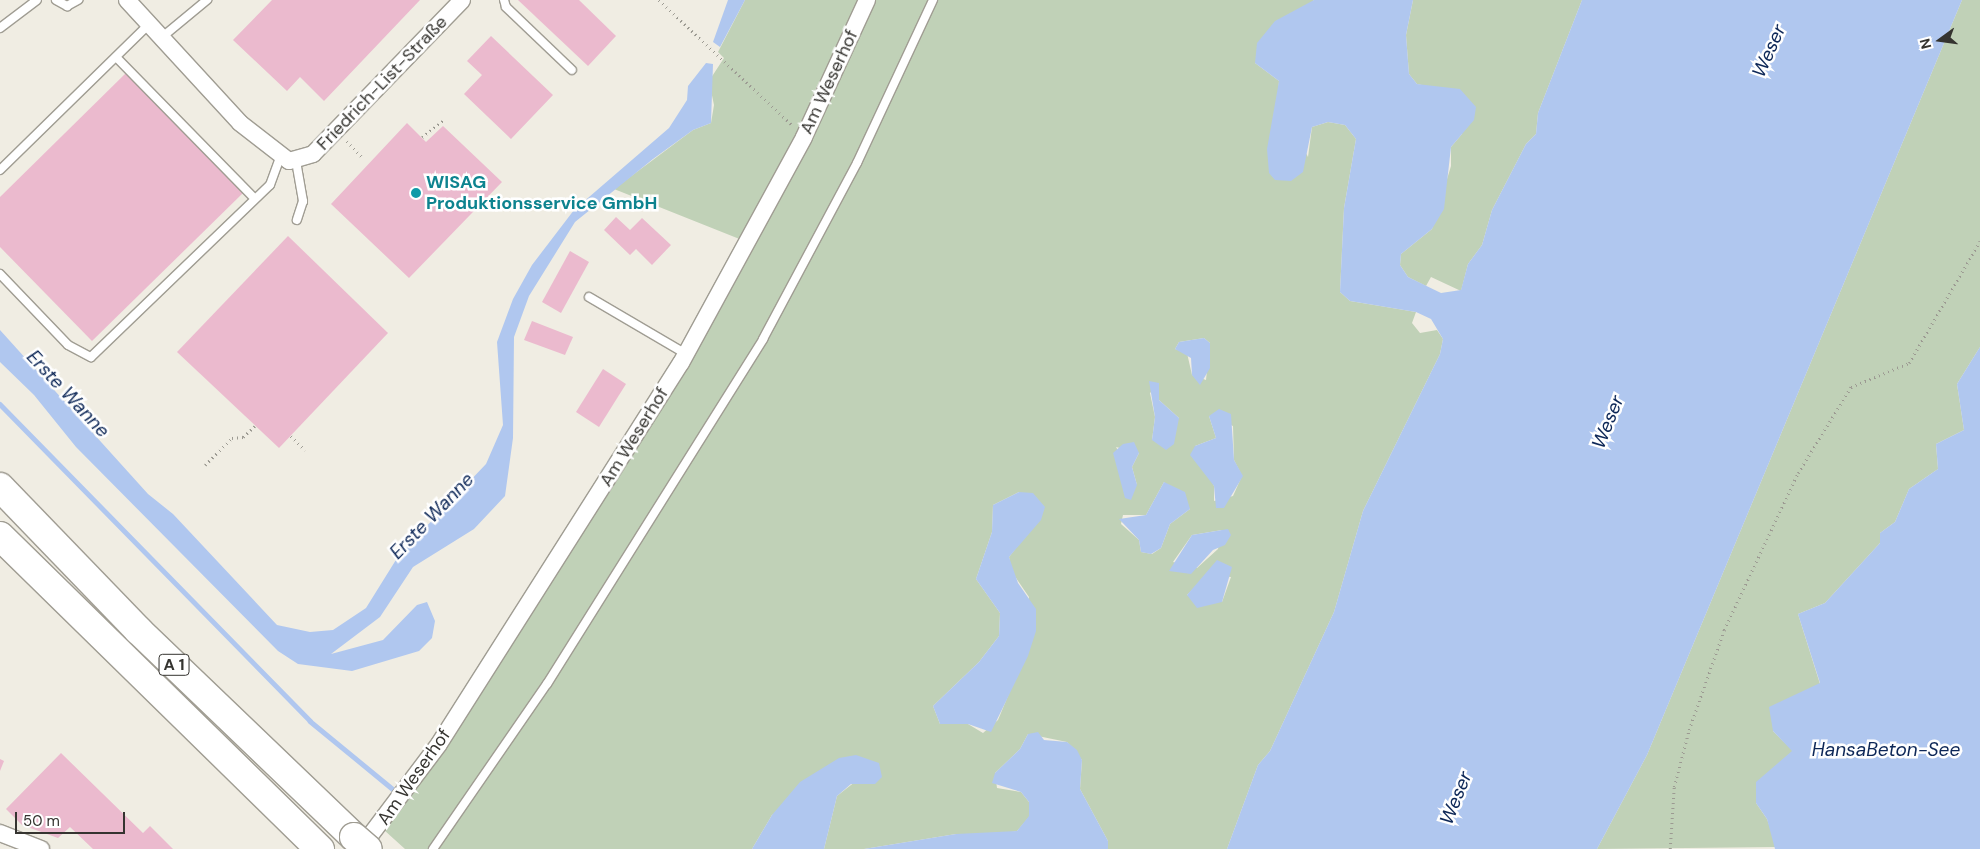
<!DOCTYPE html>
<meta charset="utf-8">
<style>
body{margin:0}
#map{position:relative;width:1980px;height:849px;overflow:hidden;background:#f0ede3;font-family:"DM Sans",sans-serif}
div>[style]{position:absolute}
.green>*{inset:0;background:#c0d1b7}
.water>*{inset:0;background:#b0c7ef}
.stream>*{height:4.5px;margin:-2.25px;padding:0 2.25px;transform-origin:2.25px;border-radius:2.25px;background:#b0c7ef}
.building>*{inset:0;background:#ebbace}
.path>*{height:2.5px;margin-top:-1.25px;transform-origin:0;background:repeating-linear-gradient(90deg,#9c9a92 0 1px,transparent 0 5px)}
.roads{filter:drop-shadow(1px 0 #a09d93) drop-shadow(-1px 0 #a09d93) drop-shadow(0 1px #a09d93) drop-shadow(0 -1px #a09d93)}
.service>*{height:8px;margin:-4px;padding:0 4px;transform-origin:4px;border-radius:4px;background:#fff}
.minor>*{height:16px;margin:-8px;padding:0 8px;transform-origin:8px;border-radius:8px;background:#fff}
.motorway>*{height:28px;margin:-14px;padding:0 14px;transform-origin:14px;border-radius:14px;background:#fff}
.bridges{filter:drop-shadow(1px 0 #a09d93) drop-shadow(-1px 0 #a09d93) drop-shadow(0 1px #a09d93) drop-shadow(0 -1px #a09d93)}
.motorway-bridge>*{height:28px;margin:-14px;padding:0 14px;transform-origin:14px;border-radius:14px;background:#fff}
.dots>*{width:14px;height:14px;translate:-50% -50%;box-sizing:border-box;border:2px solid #fff;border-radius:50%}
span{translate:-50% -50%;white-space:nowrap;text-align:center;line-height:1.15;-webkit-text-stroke:5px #fff;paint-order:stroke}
.shield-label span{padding:1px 4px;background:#fff;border:1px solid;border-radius:4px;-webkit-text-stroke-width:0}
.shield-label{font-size:16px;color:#353430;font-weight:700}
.street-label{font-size:18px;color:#353430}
.culture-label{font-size:18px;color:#0d838f;font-weight:700}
.left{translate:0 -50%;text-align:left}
.water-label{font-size:19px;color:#0d2757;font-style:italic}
.north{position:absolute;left:1915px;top:15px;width:50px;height:50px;-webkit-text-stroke:4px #fff;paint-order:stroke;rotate:256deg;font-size:14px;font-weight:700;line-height:20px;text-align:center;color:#353430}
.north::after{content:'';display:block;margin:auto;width:18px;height:22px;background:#353430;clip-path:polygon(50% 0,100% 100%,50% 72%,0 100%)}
.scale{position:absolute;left:15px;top:812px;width:110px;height:22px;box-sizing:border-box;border:2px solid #353430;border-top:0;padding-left:6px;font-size:15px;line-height:18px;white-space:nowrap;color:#353430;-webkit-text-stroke:4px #fff;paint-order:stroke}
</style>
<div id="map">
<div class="green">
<i style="clip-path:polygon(745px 0,859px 0,801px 128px,742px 240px,614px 189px,693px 130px,711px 123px,714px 105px,709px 81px,724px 58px,718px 52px)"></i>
<i style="clip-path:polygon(evenodd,872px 0,1314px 0,1255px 63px,1279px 81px,1278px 96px,1308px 157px,1312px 127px,1328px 122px,1345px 125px,1356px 139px,1344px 208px,1340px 292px,1350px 301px,1416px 312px,1412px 323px,1420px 333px,1437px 330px,1443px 339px,1440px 354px,1363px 511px,1334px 612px,1270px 751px,1258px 765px,1227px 849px,1108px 849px,1108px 841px,1080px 789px,1082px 760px,1067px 742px,1028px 734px,1020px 749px,995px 773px,997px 788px,1021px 792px,1029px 802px,1030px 816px,1017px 831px,1000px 834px,956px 834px,864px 849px,824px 849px,837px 796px,879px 763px,772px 815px,752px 849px,405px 849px,384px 830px,410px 797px,658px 409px,872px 0,1204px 338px,1210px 343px,1206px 380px,1192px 375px,1187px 353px,1175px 349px,1179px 342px,1204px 338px,872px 0,1159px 384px,1159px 400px,1179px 418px,1152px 440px,1155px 417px,1150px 393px,1159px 384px,872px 0,1209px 416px,1233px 426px,1234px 460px,1242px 476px,1233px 496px,1214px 501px,1214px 486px,1195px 446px,1216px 438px,1209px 416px,872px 0,1116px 447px,1139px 453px,1132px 467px,1137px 485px,1116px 447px,872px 0,1164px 482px,1190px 509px,1170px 524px,1161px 548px,1152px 554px,1141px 552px,1139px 540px,1121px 524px,1123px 515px,1146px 515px,1164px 482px,872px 0,1019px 492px,1024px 538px,1009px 557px,1012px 572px,1029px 597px,1015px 679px,998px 720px,983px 733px,968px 724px,940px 724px,933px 706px,979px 662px,999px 636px,1000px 613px,976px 579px,992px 532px,993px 505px,1019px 492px,872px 0,1222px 530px,1218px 549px,1197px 568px,1173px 562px,1192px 535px,1222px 530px,872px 0,1207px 575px,1231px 577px,1222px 602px,1187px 595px,1207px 575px)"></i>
<i style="clip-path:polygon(1413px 0,1582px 0,1538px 113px,1536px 134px,1526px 144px,1492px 210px,1482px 245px,1468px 264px,1461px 291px,1431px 277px,1426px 286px,1408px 277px,1400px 265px,1401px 254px,1432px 229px,1451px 166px,1451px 147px,1462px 134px,1436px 88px,1417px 84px,1409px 74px,1406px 35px)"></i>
<i style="clip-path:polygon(1962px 0,1980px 0,1980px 347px,1957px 384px,1964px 430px,1936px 444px,1938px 469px,1909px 489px,1895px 522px,1880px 533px,1880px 543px,1825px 603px,1798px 614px,1820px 684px,1773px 731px,1793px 751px,1756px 803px,1767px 819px,1777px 847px,1597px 849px,1647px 755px)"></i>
</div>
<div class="water">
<i style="clip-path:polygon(728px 0,745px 0,720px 47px,713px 42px)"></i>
<i style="clip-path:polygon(1314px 0,1413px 0,1406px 35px,1409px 74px,1417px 84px,1460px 89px,1476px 107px,1474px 120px,1451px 147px,1444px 209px,1432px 229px,1401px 254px,1400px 265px,1408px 277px,1441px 293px,1461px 290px,1468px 264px,1482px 245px,1492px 210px,1526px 144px,1536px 134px,1538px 113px,1582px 0,1962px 0,1647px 755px,1597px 849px,1227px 849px,1258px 765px,1270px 751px,1334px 612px,1363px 511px,1440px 354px,1443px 339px,1431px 319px,1416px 312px,1350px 301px,1340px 292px,1344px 208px,1356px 139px,1345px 125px,1328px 122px,1312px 127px,1303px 172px,1291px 181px,1275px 180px,1269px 173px,1267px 149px,1279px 81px,1255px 63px,1257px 43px,1275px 21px)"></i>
<i style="clip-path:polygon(706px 63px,713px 64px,711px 123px,693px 130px,653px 159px,575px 222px,529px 296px,514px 337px,513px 438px,505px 496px,474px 529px,413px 567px,380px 617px,331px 654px,383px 640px,417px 605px,427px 602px,435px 621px,432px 638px,419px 651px,352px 671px,298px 664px,278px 651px,76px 447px,34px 395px,0 362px,0 330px,148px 494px,173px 514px,277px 625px,310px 632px,333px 630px,366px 608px,399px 555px,486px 464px,503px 425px,497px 342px,513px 299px,532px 265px,574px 210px,669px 128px,687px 100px,688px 86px)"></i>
<i style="clip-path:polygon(1204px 338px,1210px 343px,1210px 368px,1200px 385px,1192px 375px,1191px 358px,1175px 349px,1179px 342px)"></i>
<i style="clip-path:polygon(1980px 347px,1980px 849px,1775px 849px,1767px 819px,1756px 803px,1756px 782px,1792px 751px,1773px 731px,1769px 707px,1820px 683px,1798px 614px,1825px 603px,1880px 543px,1880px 533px,1895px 522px,1909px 489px,1938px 469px,1936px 444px,1964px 430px,1957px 384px)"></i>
<i style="clip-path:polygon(1149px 381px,1159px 383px,1159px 400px,1179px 418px,1174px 444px,1166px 450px,1152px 440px,1155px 417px)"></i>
<i style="clip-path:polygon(1219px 409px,1231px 414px,1234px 460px,1243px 476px,1224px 508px,1216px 508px,1214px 486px,1190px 455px,1195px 446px,1216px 438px,1209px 416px)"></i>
<i style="clip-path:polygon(1134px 442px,1139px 453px,1132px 467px,1137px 485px,1131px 500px,1125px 498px,1113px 453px,1123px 444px)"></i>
<i style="clip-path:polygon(1164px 482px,1185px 492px,1190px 509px,1170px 524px,1161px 548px,1151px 554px,1141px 552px,1139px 540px,1119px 519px,1146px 515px)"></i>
<i style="clip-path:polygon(1019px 492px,1033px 493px,1045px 507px,1041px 520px,1009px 557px,1018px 583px,1036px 609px,1036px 631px,1028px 656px,991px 732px,968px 724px,940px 724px,933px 706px,979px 662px,999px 636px,1000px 613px,976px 579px,992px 532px,993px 505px)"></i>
<i style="clip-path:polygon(1228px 529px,1231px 535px,1225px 545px,1213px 550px,1191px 574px,1169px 571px,1192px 535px)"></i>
<i style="clip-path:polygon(1217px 560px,1232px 567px,1222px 602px,1197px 608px,1187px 595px)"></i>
<i style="clip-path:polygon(1038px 732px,1044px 740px,1067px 742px,1077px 750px,1082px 760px,1080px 789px,1108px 841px,1108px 849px,864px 849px,956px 834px,1017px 831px,1029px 816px,1029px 802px,1021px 792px,992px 783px,995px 773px,1020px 749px,1028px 734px)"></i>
<i style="clip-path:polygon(856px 755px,879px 763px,882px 777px,875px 784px,851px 784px,837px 796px,824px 849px,752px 849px,772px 815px,800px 782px,839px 758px)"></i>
</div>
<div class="stream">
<i style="left:0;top:404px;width:443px;rotate:45.6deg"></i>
<i style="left:310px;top:721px;width:109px;rotate:39.4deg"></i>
</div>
<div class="building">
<i style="clip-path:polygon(272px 0,420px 0,324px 101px,300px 77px,287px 91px,233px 40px)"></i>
<i style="clip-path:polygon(518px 0,579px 0,616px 36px,588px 66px)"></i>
<i style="clip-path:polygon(491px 36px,553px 95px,511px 139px,464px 94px,482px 75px,467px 61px)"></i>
<i style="clip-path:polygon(126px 73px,243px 193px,92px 341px,0 247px,0 197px)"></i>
<i style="clip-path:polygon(407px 123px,426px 142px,443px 126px,502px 182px,409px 278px,331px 204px)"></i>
<i style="clip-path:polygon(616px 217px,630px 230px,642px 218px,671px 245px,652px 265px,636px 249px,630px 255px,604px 230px)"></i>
<i style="clip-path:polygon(288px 236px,388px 333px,279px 448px,177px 352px)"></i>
<i style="clip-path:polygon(570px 251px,589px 262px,561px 313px,542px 302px)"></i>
<i style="clip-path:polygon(532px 321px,573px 337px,565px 355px,524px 340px)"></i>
<i style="clip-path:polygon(603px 369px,626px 384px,599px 427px,576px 412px)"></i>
<i style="clip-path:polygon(61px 753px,143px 833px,150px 826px,173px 849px,93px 849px,70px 827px,58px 838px,22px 825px,6px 809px)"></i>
<i style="clip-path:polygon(0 759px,4px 761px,0 771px)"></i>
</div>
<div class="path">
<i style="left:659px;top:0;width:183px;rotate:43.2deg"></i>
<i style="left:422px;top:137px;width:29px;rotate:-38deg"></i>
<i style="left:347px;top:141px;width:23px;rotate:47deg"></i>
<i style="left:291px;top:436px;width:20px;rotate:45deg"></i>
<i style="left:205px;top:465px;width:38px;rotate:-45deg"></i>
<i style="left:232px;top:438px;width:11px;rotate:-5deg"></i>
<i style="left:243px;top:437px;width:16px;rotate:-43deg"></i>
<i style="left:1670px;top:849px;width:62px;rotate:-86.3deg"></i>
<i style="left:1674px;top:787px;width:59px;rotate:-75.3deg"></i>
<i style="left:1689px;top:730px;width:106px;rotate:-70.7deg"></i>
<i style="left:1724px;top:630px;width:174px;rotate:-64.8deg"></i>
<i style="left:1798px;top:473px;width:101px;rotate:-58.4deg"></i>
<i style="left:1851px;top:387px;width:63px;rotate:-22.5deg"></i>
<i style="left:1909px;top:363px;width:141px;rotate:-59.8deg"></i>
</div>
<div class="roads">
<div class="service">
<i style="left:56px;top:0;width:13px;rotate:29deg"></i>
<i style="left:67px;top:6px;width:13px;rotate:-29deg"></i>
<i style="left:504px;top:0;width:7px;rotate:74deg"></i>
<i style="left:506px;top:7px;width:91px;rotate:43.7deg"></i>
<i style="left:0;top:28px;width:46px;rotate:-37.1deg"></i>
<i style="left:161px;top:38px;width:60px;rotate:-39.6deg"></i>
<i style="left:116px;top:57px;width:196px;rotate:45.6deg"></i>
<i style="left:296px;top:161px;width:41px;rotate:80.1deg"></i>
<i style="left:303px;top:201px;width:20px;rotate:108deg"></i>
<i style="left:0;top:170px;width:209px;rotate:-44.4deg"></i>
<i style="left:0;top:274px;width:98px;rotate:46.2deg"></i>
<i style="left:68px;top:345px;width:26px;rotate:28deg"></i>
<i style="left:91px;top:357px;width:248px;rotate:-43.9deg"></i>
<i style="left:270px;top:185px;width:29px;rotate:-70deg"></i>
<i style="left:589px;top:297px;width:113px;rotate:30.4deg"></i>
<i style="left:433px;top:849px;width:201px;rotate:-55.4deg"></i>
<i style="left:547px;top:684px;width:407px;rotate:-57.9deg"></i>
<i style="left:763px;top:339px;width:200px;rotate:-61.9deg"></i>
<i style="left:857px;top:163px;width:180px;rotate:-65deg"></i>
</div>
<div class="minor">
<i style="left:127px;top:0;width:167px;rotate:47.4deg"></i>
<i style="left:240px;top:123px;width:62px;rotate:37.8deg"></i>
<i style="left:289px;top:161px;width:25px;rotate:-16deg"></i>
<i style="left:313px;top:154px;width:214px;rotate:-45.9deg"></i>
<i style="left:0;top:833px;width:44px;rotate:21.3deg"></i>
<i style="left:360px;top:849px;width:131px;rotate:-53deg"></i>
<i style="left:439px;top:744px;width:451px;rotate:-57.6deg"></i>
<i style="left:681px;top:363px;width:257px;rotate:-61.4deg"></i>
<i style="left:804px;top:137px;width:151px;rotate:-65.3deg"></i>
</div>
<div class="motorway">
<i style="left:0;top:487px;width:199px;rotate:46deg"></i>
<i style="left:138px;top:630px;width:299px;rotate:43.8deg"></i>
<i style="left:0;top:536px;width:448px;rotate:44.4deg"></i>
</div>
</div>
<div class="bridges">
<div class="motorway-bridge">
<i style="left:354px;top:837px;width:18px;rotate:41deg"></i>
</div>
</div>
<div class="dots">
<i style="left:416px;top:193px;background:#0f9aa8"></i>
</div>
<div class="shield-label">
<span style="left:174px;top:665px">A 1</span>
</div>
<div class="street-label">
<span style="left:829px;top:82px;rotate:-65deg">Am Weserhof</span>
<span style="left:382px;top:83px;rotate:-46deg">Friedrich-List-Straße</span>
<span style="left:634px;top:437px;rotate:-58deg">Am Weserhof</span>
<span style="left:414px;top:777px;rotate:-55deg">Am Weserhof</span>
</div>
<div class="culture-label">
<span class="left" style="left:426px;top:193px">WISAG<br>Produktionsservice GmbH</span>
</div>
<div class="water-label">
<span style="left:1769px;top:51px;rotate:-66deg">Weser</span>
<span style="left:68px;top:394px;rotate:47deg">Erste Wanne</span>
<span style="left:1608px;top:422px;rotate:-68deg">Weser</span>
<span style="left:432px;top:516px;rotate:-46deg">Erste Wanne</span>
<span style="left:1886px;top:750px">HansaBeton-See</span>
<span style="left:1456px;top:798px;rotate:-68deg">Weser</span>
</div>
<div class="north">N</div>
<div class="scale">50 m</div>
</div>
